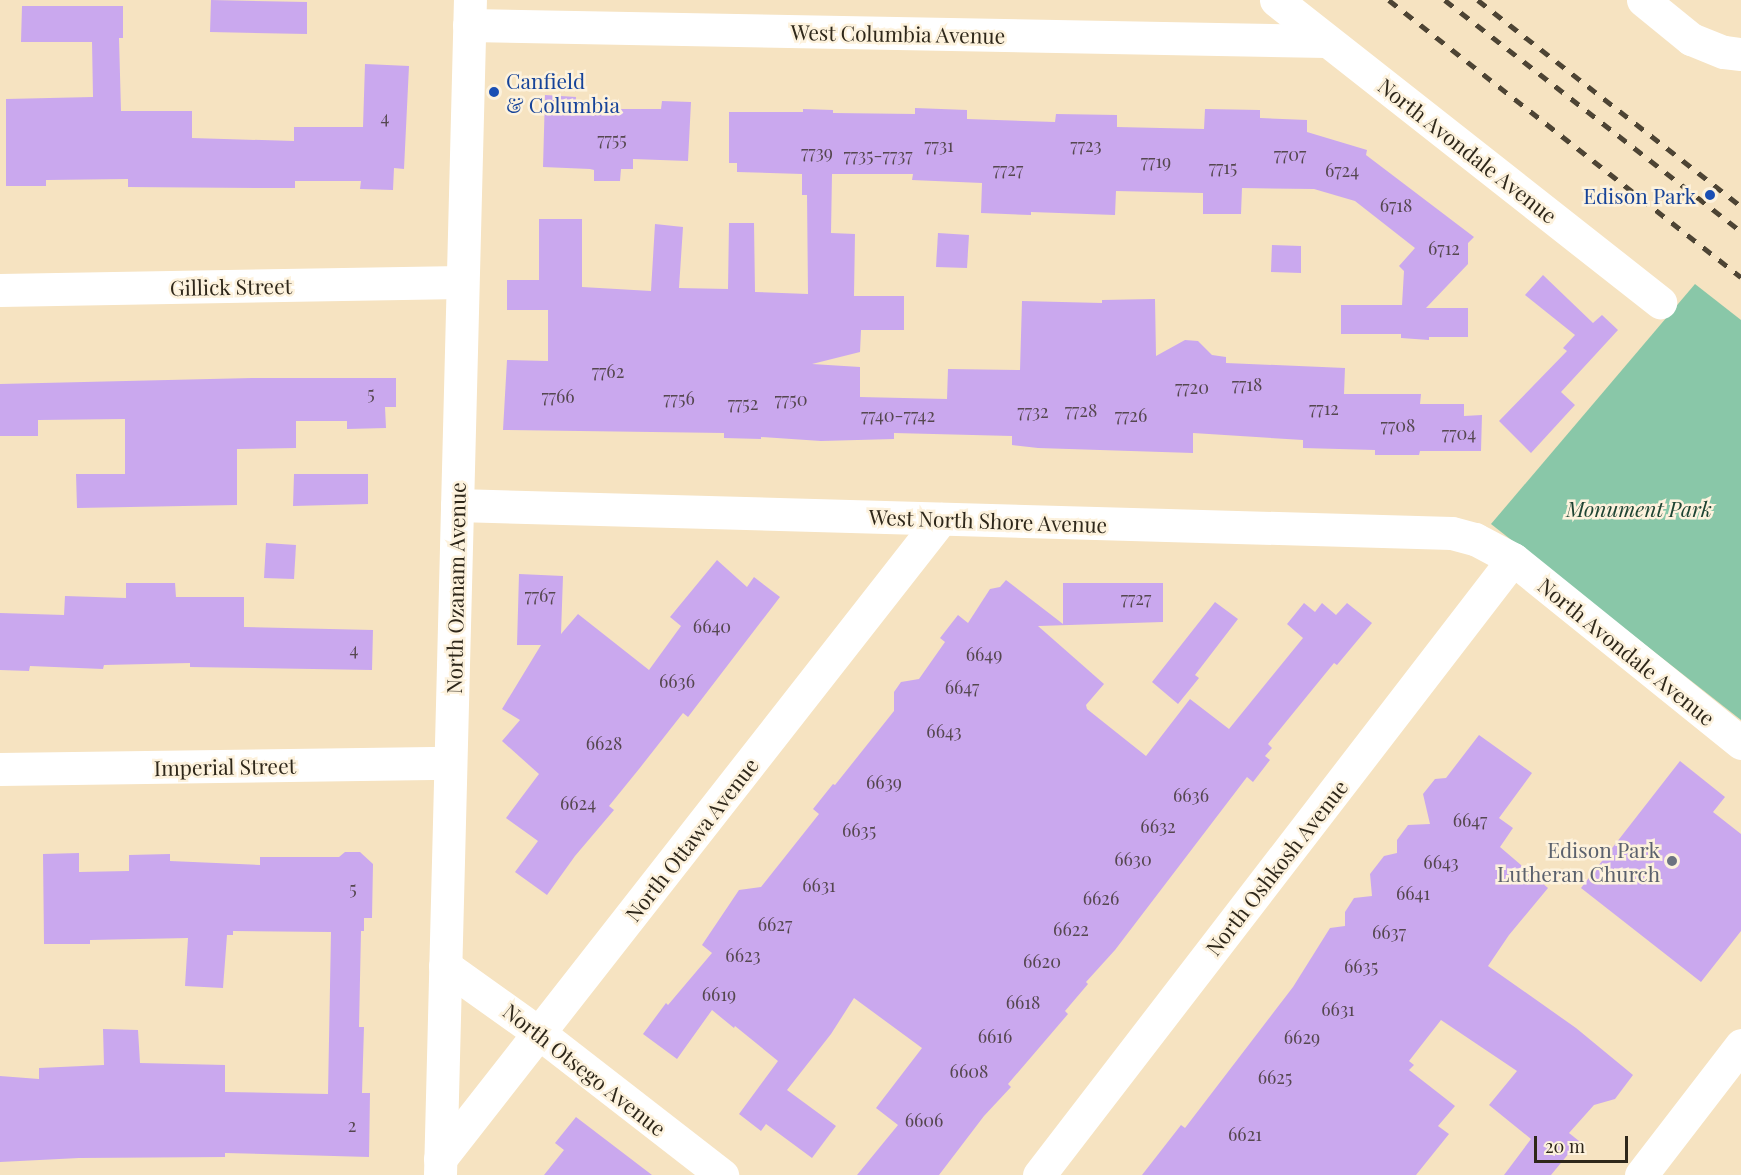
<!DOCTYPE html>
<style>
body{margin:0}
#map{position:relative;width:1741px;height:1175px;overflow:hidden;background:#f6e3c1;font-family:"Playfair Display",serif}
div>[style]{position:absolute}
.green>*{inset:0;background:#89c7a8}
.building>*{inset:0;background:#caa8ee}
.street>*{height:33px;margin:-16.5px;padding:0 16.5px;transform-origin:16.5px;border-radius:16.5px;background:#fff}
.secondary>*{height:33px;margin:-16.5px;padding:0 16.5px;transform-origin:16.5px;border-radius:16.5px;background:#fff}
.rail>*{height:4.5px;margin-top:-2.25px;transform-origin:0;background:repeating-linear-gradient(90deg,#4d4434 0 10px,transparent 0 20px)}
.dots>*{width:16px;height:16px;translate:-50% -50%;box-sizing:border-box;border:3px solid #fdf2dd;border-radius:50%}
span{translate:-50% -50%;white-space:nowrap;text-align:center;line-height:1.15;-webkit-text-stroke:5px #fdf2dd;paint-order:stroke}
.number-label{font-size:18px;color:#55474f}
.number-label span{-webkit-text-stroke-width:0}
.street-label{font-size:21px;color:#2e271a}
.transit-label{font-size:21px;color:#164399}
.left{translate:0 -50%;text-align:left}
.right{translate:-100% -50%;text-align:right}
.park-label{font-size:21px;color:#1e4433;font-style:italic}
.worship-label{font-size:21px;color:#5b616d}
.scale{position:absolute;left:1534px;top:1136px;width:94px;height:27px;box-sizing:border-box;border:3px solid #2e271a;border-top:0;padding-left:8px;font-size:18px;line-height:21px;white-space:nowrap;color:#2e271a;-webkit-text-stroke:4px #fdf2dd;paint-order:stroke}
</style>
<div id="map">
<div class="green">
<i style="clip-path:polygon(1695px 284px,1741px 320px,1741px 720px,1491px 524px)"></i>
</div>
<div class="building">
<i style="clip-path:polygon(211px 0,307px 2px,307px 34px,210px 32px)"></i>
<i style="clip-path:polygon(22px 6px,123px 6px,123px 38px,119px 38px,121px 111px,192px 111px,192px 138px,294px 141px,294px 127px,363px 127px,365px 64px,409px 66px,404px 169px,394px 168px,393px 190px,360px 189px,361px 181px,295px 181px,295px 188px,262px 188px,128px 187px,128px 179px,46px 180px,46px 186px,6px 186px,6px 99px,93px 97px,92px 42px,21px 42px)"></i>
<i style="clip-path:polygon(545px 95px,576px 97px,575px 109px,661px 109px,662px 101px,691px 102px,688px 161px,633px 159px,633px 169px,621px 169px,620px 181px,594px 181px,594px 170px,590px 169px,543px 167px)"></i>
<i style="clip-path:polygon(915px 108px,967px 110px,967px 119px,1055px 122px,1056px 114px,1117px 115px,1117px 127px,1204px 129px,1205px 109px,1260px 110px,1260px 118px,1307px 120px,1307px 132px,1367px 150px,1366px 155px,1474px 237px,1468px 243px,1468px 264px,1426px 308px,1468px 308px,1468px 337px,1429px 337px,1429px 340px,1401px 338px,1401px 334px,1341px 334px,1341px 305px,1402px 305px,1404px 271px,1399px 266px,1415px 248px,1355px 201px,1314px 189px,1242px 188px,1241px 214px,1203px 214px,1203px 193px,1116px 191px,1115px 215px,1031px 212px,1031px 215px,981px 213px,982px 183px,912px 180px,913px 174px,832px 174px,831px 233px,855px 234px,854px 296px,904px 296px,904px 330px,861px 330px,860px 352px,812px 364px,860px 367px,860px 397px,947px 399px,948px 369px,1020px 370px,1022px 301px,1102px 303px,1102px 300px,1155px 299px,1156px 356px,1185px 340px,1198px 341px,1212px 355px,1226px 357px,1226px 363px,1345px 368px,1344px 394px,1421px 394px,1420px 404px,1464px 404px,1464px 416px,1482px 415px,1481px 451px,1420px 451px,1419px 455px,1375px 455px,1375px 450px,1303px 448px,1303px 440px,1193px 433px,1193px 453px,1038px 448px,1012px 445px,1012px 436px,894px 433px,894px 439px,821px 441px,761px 437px,761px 439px,724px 438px,724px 433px,503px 430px,507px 360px,548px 361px,548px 310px,507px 310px,507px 280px,539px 280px,539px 219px,582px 219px,582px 287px,651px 291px,655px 224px,683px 227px,679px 288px,728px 289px,729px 223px,754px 223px,755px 292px,808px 294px,807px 195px,802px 195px,802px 174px,737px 172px,737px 163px,729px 163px,729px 112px,803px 112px,803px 109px,833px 110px,833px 113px,915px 114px)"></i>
<i style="clip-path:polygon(938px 233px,969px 235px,967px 268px,936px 267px)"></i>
<i style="clip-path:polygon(1272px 245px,1301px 246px,1301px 273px,1271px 272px)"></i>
<i style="clip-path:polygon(1543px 275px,1593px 323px,1602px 315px,1618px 330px,1561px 392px,1575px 405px,1531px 453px,1499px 421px,1567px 351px,1563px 348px,1575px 335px,1525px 295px)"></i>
<i style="clip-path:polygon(252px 378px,396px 378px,396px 407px,385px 407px,386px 428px,347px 429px,347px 421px,296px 421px,296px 448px,237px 449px,237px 505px,77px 508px,76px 474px,125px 474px,125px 419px,38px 420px,38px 436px,0 436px,0 384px)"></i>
<i style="clip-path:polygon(294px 474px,368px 474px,368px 504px,293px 506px)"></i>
<i style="clip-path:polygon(266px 543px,296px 545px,294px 579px,264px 578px)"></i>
<i style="clip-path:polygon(717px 560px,747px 587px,754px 577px,780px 597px,688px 717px,683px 713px,639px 769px,609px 806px,614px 810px,575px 856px,547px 895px,515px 872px,538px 841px,506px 818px,539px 774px,502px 741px,520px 720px,502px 709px,541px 645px,517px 645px,519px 574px,563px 576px,561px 634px,578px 614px,649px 670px,681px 626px,670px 617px)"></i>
<i style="clip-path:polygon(1006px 580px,1063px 624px,1063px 583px,1163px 583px,1163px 622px,1038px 626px,1104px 684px,1086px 705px,1087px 709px,1146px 756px,1190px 699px,1229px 729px,1303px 638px,1287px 624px,1304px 603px,1315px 612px,1322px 603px,1336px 615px,1347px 603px,1372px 623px,1337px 665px,1334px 663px,1268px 744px,1272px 748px,1265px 756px,1270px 760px,1253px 782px,1247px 777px,1115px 950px,1086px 982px,1088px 984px,1065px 1011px,1068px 1014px,1008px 1084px,1011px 1087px,984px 1116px,939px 1175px,857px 1175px,898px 1125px,876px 1108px,922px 1048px,854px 998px,831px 1034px,787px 1090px,836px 1126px,812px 1158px,766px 1124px,761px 1131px,739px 1114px,778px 1061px,735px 1026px,734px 1028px,712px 1010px,677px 1059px,643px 1034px,666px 1003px,668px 1005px,712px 953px,702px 945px,739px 890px,761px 887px,819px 814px,813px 809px,833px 784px,835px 785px,894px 711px,894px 692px,901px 682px,919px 679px,945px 642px,940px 638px,958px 615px,968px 623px,990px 589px,1000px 587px)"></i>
<i style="clip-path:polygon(126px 583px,175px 583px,176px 597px,244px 597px,244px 627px,373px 630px,372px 670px,190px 667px,190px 663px,104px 665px,103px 669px,30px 666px,29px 671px,0 670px,0 613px,64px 615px,65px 596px,126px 598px)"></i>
<i style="clip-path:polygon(1215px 602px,1238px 619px,1195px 675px,1199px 678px,1178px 704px,1152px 682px)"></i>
<i style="clip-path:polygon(1479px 735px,1532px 773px,1499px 818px,1513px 828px,1500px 847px,1548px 888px,1509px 935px,1488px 966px,1576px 1028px,1633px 1075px,1615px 1099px,1594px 1105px,1569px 1133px,1579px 1141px,1551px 1175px,1504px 1175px,1531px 1139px,1489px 1105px,1517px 1071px,1441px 1020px,1409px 1061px,1414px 1065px,1409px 1070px,1455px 1106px,1438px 1126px,1449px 1134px,1416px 1175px,1142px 1175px,1181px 1125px,1185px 1128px,1293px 987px,1330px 928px,1345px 926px,1345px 912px,1354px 898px,1372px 896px,1370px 874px,1384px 856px,1397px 853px,1397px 840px,1408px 825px,1430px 824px,1423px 794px,1435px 779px,1446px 778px)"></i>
<i style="clip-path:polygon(1680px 761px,1725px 797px,1713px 812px,1741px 834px,1741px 931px,1701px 982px,1581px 888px)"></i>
<i style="clip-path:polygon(345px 852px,360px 852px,373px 864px,372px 918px,364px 918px,364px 931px,361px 931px,359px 1027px,364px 1027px,362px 1093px,370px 1093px,369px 1157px,225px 1153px,225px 1157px,79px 1158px,0 1162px,0 1076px,39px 1079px,39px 1068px,104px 1065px,103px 1029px,138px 1030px,140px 1063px,225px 1065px,225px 1092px,328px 1094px,331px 932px,233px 931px,233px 935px,227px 935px,223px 988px,185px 986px,188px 938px,90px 940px,90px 944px,44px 944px,43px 854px,79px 853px,79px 872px,129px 871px,129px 855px,170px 854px,170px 861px,260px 865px,260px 857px,339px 857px)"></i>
<i style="clip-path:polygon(576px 1117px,652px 1175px,544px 1175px,564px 1150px,555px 1143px)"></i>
</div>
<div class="street">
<i style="left:1276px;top:0;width:489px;rotate:38.2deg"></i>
<i style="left:1643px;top:0;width:62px;rotate:39.1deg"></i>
<i style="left:1691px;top:39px;width:35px;rotate:22deg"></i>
<i style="left:1724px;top:52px;width:17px;rotate:7deg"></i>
<i style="left:469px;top:25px;width:858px;rotate:1.07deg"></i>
<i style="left:0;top:290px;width:462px;rotate:-1deg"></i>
<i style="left:457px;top:505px;width:995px;rotate:1.61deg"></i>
<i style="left:1452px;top:533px;width:24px;rotate:15deg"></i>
<i style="left:1475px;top:539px;width:43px;rotate:27.8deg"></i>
<i style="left:1513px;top:559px;width:293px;rotate:38.9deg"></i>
<i style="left:0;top:769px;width:450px;rotate:-0.8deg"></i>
<i style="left:445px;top:966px;width:115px;rotate:35.5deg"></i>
<i style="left:539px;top:1033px;width:232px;rotate:37.8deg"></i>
<i style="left:440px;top:1159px;width:813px;rotate:-51.95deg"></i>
<i style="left:1039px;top:1175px;width:777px;rotate:-52.42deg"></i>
<i style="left:1641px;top:1175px;width:164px;rotate:-52.4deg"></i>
</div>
<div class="secondary">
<i style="left:440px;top:1175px;width:1175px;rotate:-88.54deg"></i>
</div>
<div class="rail">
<i style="left:1389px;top:0;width:448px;rotate:38.2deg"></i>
<i style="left:1445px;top:0;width:375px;rotate:38deg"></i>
<i style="left:1478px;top:0;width:334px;rotate:38.1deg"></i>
</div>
<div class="dots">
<i style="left:494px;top:92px;background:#1a4fb4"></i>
<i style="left:1710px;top:195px;background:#1a4fb4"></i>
<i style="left:1672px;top:861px;background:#6b7280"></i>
</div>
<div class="number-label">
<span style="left:385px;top:117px">4</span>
<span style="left:612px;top:139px">7755</span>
<span style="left:939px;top:145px">7731</span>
<span style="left:1086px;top:145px">7723</span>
<span style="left:817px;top:152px">7739</span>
<span style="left:1290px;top:154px">7707</span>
<span style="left:878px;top:155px">7735-7737</span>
<span style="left:1156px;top:161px">7719</span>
<span style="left:1223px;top:167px">7715</span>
<span style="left:1008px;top:169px">7727</span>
<span style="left:1342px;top:170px">6724</span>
<span style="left:1396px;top:205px">6718</span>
<span style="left:1444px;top:248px">6712</span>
<span style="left:608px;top:371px">7762</span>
<span style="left:1247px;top:384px">7718</span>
<span style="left:1192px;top:387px">7720</span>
<span style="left:371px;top:393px">5</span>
<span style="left:558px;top:396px">7766</span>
<span style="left:679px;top:398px">7756</span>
<span style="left:791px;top:399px">7750</span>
<span style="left:743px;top:403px">7752</span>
<span style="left:1324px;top:408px">7712</span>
<span style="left:1081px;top:410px">7728</span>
<span style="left:1033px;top:411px">7732</span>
<span style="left:898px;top:415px">7740-7742</span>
<span style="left:1131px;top:415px">7726</span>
<span style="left:1398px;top:425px">7708</span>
<span style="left:1459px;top:433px">7704</span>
<span style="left:540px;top:595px">7767</span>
<span style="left:1136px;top:598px">7727</span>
<span style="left:712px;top:626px">6640</span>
<span style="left:354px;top:649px">4</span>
<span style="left:984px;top:654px">6649</span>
<span style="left:677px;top:681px">6636</span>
<span style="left:962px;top:687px">6647</span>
<span style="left:944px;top:731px">6643</span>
<span style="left:604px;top:743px">6628</span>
<span style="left:884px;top:782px">6639</span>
<span style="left:1191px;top:795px">6636</span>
<span style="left:578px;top:803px">6624</span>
<span style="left:1470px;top:820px">6647</span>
<span style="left:1158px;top:826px">6632</span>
<span style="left:859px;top:830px">6635</span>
<span style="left:1133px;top:859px">6630</span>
<span style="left:1441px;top:862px">6643</span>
<span style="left:819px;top:885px">6631</span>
<span style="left:353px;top:888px">5</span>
<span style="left:1413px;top:893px">6641</span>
<span style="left:1101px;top:898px">6626</span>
<span style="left:775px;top:924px">6627</span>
<span style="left:1071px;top:929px">6622</span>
<span style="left:1389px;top:932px">6637</span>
<span style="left:743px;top:955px">6623</span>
<span style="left:1042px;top:961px">6620</span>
<span style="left:1361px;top:966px">6635</span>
<span style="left:719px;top:994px">6619</span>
<span style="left:1023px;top:1002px">6618</span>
<span style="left:1338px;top:1009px">6631</span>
<span style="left:995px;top:1036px">6616</span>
<span style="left:1302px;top:1037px">6629</span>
<span style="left:969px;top:1071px">6608</span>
<span style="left:1275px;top:1077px">6625</span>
<span style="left:924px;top:1120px">6606</span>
<span style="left:352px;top:1125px">2</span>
<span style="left:1245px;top:1134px">6621</span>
</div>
<div class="street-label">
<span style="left:898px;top:33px;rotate:1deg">West Columbia Avenue</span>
<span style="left:1468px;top:150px;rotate:38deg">North Avondale Avenue</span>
<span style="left:231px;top:286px;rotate:-1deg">Gillick Street</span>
<span style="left:988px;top:520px;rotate:2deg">West North Shore Avenue</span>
<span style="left:455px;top:588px;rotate:-89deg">North Ozanam Avenue</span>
<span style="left:1627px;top:651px;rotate:39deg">North Avondale Avenue</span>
<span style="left:225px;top:766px;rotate:-1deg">Imperial Street</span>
<span style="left:691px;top:839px;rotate:-52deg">North Ottawa Avenue</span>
<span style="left:1276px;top:867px;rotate:-52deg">North Oshkosh Avenue</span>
<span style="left:585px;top:1069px;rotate:38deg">North Otsego Avenue</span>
</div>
<div class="transit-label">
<span class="left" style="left:506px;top:92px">Canfield<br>&amp; Columbia</span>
<span class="right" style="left:1696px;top:195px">Edison Park</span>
</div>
<div class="park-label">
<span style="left:1639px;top:508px">Monument Park</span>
</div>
<div class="worship-label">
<span class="right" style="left:1660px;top:861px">Edison Park<br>Lutheran Church</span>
</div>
<div class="scale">20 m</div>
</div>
